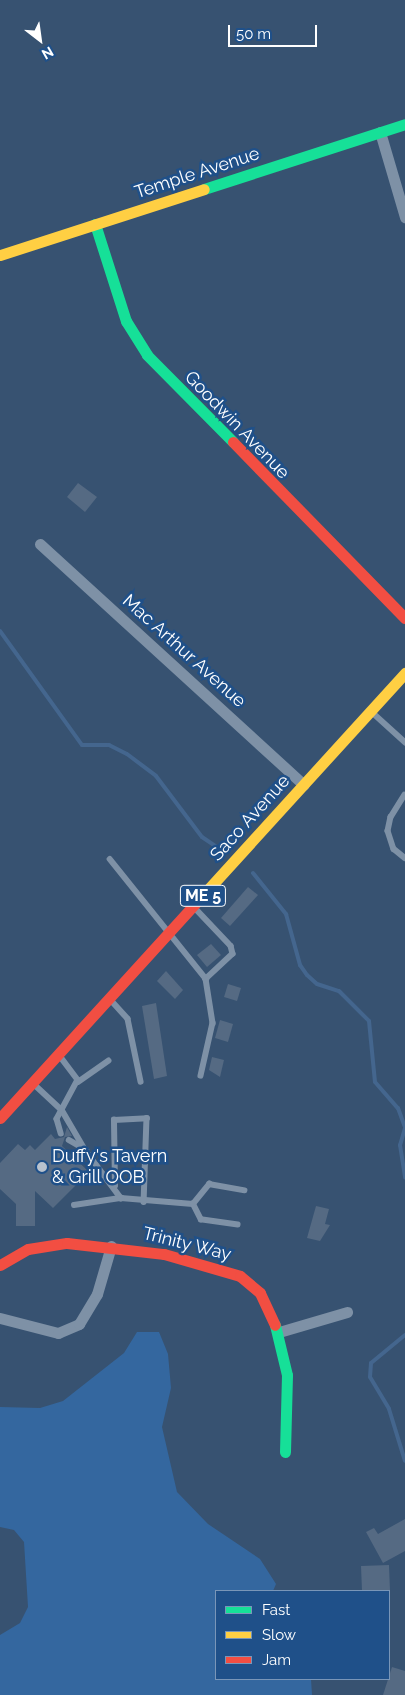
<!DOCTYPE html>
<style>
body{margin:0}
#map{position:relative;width:405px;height:1695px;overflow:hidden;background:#375271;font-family:Raleway,sans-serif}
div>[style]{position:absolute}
.green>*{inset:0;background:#34679f}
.stream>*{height:4px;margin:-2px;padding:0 2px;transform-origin:2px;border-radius:2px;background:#44668e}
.building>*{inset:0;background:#556a83}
.lane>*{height:5.5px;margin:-2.75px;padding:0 2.75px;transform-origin:2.75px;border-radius:2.75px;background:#7e91a6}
.street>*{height:11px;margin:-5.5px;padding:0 5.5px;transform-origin:5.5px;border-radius:5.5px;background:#7e91a6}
.fast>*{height:11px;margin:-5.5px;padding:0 5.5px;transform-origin:5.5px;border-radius:5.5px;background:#16e098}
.slow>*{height:11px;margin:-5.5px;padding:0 5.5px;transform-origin:5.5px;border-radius:5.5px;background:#ffcf43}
.jam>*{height:11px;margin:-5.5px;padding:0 5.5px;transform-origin:5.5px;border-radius:5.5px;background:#f24e42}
.dots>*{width:14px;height:14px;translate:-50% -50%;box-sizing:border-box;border:2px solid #1f5089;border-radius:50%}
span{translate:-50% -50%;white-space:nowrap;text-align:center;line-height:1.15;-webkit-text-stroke:5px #1f5089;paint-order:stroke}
.shield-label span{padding:1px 4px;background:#1f5089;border:1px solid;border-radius:4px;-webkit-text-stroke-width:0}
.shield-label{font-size:16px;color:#fff;font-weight:700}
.street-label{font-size:18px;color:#fff}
.poi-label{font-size:18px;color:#fff}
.left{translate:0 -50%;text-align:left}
.legend{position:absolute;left:215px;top:1590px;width:175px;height:90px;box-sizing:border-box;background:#1f5089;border:1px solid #7996b8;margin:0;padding:6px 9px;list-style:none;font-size:15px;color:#fff}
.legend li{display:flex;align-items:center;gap:10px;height:25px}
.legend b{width:25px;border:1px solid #7996b8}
.north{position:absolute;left:15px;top:15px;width:50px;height:50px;-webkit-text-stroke:4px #1f5089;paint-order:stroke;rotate:150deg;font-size:14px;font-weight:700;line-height:20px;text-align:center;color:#fff}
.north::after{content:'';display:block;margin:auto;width:18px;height:22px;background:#fff;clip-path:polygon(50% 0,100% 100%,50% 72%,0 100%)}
.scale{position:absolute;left:228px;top:25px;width:89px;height:22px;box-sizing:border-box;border:2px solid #fff;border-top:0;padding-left:6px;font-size:15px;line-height:18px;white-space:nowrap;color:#fff;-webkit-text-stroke:4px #1f5089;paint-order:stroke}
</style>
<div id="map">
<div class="green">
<i style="clip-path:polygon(137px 1332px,159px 1332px,168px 1354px,171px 1388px,162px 1427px,177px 1492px,208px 1524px,260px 1559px,276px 1584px,273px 1591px,216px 1591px,216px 1679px,311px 1679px,312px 1695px,0 1695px,0 1635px,20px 1623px,28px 1607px,24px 1542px,14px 1530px,0 1527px,0 1407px,40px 1408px,63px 1401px,124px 1353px)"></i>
</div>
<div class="stream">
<i style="left:0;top:631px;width:140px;rotate:54.3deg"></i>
<i style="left:82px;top:745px;width:27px"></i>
<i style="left:109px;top:745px;width:20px;rotate:27deg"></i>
<i style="left:127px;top:754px;width:36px;rotate:37deg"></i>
<i style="left:156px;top:776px;width:76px;rotate:53deg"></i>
<i style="left:202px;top:837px;width:23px;rotate:34deg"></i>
<i style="left:253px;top:873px;width:53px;rotate:51.2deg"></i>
<i style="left:286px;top:914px;width:53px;rotate:74.6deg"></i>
<i style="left:300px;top:965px;width:12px;rotate:55deg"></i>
<i style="left:307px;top:975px;width:13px;rotate:42deg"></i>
<i style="left:317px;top:984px;width:23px;rotate:18deg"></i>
<i style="left:339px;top:991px;width:42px;rotate:45deg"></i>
<i style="left:369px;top:1021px;width:61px;rotate:84.4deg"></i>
<i style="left:375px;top:1082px;width:35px;rotate:49deg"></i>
<i style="left:398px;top:1108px;width:20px;rotate:70deg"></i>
<i style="left:405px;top:1128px;width:18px;rotate:106deg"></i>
<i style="left:400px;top:1145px;width:33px;rotate:81deg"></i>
<i style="left:405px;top:1335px;width:44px;rotate:140.5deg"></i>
<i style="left:371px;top:1363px;width:14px;rotate:94deg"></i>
<i style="left:370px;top:1377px;width:37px;rotate:59deg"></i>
<i style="left:389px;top:1409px;width:54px;rotate:72.9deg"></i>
</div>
<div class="building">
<i style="clip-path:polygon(78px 483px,97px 497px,85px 512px,67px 497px)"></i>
<i style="clip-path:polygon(248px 887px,258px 895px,230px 926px,221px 918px)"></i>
<i style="clip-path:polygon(211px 944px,221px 955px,207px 967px,197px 955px)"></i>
<i style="clip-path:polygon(166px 971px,183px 990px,175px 999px,157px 981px)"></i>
<i style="clip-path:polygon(228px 984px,241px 988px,237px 1001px,224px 997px)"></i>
<i style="clip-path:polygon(156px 1003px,167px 1076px,154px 1079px,142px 1006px)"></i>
<i style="clip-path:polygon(220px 1020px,233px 1024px,228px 1042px,215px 1038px)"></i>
<i style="clip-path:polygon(212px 1057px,224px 1060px,220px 1077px,209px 1070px)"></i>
<i style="clip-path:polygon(67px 1127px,72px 1136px,65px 1137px,62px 1146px,89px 1172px,53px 1208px,35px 1191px,35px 1226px,16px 1226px,16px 1204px,0 1189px,0 1163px,18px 1144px,25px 1150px,30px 1145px,35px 1150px,51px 1134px,55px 1139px,64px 1137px)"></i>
<i style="clip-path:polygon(316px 1206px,329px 1209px,325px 1224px,330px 1225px,320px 1241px,307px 1238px)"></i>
<i style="clip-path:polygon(405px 1519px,405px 1551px,383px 1563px,366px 1532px,374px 1528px,378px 1534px)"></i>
<i style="clip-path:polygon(389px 1565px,390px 1591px,362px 1591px,361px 1566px)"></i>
<i style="clip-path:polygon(392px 1667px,405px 1671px,405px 1695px,383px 1695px)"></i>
</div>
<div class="lane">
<i style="left:372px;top:712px;width:45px;rotate:42.3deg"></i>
<i style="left:405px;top:795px;width:26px;rotate:122deg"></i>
<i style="left:391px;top:817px;width:14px;rotate:102deg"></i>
<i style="left:388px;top:831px;width:19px;rotate:72deg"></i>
<i style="left:394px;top:849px;width:14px;rotate:39deg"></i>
<i style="left:110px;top:859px;width:154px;rotate:51.3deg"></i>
<i style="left:195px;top:908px;width:52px;rotate:46.5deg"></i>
<i style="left:231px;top:946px;width:8px;rotate:76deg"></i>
<i style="left:233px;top:954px;width:37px;rotate:137deg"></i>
<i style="left:206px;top:979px;width:45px;rotate:81deg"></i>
<i style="left:213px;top:1023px;width:54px;rotate:102.8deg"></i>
<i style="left:111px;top:1000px;width:25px;rotate:48deg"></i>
<i style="left:128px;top:1019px;width:64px;rotate:78.3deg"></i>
<i style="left:60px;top:1056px;width:30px;rotate:53deg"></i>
<i style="left:78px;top:1080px;width:44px;rotate:118.3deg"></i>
<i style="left:57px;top:1119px;width:15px;rotate:74deg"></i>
<i style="left:78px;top:1082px;width:37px;rotate:-35deg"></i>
<i style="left:34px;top:1084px;width:38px;rotate:43deg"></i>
<i style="left:62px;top:1110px;width:48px;rotate:59.7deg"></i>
<i style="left:86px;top:1151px;width:59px;rotate:53.3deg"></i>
<i style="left:121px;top:1198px;width:72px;rotate:4.8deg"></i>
<i style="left:69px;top:1140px;width:20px;rotate:30deg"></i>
<i style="left:115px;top:1186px;width:66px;rotate:-90.9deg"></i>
<i style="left:114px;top:1120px;width:33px;rotate:-3deg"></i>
<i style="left:147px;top:1118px;width:84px;rotate:92deg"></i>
<i style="left:74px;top:1205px;width:48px;rotate:-8.5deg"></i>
<i style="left:238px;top:1225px;width:37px;rotate:-172deg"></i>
<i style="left:201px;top:1220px;width:18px;rotate:-117deg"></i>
<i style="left:193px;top:1204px;width:26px;rotate:-51deg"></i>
<i style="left:209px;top:1184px;width:36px;rotate:10deg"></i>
</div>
<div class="street">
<i style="left:380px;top:132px;width:89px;rotate:73.6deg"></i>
<i style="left:40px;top:544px;width:357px;rotate:42.4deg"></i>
<i style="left:0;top:1318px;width:60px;rotate:14.5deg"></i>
<i style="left:58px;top:1333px;width:23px;rotate:-23deg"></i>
<i style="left:79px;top:1324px;width:35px;rotate:-59deg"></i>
<i style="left:97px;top:1294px;width:50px;rotate:-73.7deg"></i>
<i style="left:279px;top:1332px;width:71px;rotate:-16.4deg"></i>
</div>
<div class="fast">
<i style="left:204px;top:189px;width:211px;rotate:-17.9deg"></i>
<i style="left:95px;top:224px;width:102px;rotate:72.3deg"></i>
<i style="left:126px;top:321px;width:40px;rotate:58deg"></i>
<i style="left:147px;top:355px;width:122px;rotate:45.3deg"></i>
<i style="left:275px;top:1325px;width:51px;rotate:76.5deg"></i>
<i style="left:287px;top:1375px;width:77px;rotate:91.5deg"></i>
</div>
<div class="slow">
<i style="left:0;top:255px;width:214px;rotate:-17.9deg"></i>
<i style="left:202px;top:896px;width:302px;rotate:-47.7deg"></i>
</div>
<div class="jam">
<i style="left:233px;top:442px;width:246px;rotate:45.7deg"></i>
<i style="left:0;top:1118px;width:300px;rotate:-47.7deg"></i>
<i style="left:0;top:1265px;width:32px;rotate:-30deg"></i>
<i style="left:28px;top:1249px;width:39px;rotate:-9deg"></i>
<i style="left:67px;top:1243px;width:98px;rotate:6.5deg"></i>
<i style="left:164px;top:1254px;width:79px;rotate:16.1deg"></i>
<i style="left:240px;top:1276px;width:26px;rotate:40deg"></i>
<i style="left:260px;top:1293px;width:35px;rotate:65deg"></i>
</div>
<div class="dots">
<i style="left:42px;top:1167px;background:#b9c2cd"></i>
</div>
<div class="shield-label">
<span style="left:203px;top:896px">ME 5</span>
</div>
<div class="street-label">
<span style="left:197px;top:173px;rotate:-18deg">Temple Avenue</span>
<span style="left:237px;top:425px;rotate:46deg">Goodwin Avenue</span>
<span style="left:184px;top:651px;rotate:42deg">Mac Arthur Avenue</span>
<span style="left:250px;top:818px;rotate:-48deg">Saco Avenue</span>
<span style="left:187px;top:1244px;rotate:14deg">Trinity Way</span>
</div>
<div class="poi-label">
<span class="left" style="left:52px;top:1167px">Duffy's Tavern<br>&amp; Grill OOB</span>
</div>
<ul class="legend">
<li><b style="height:6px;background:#16e098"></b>Fast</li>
<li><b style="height:6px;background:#ffcf43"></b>Slow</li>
<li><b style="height:6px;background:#f24e42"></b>Jam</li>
</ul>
<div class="north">N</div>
<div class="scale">50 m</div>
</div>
